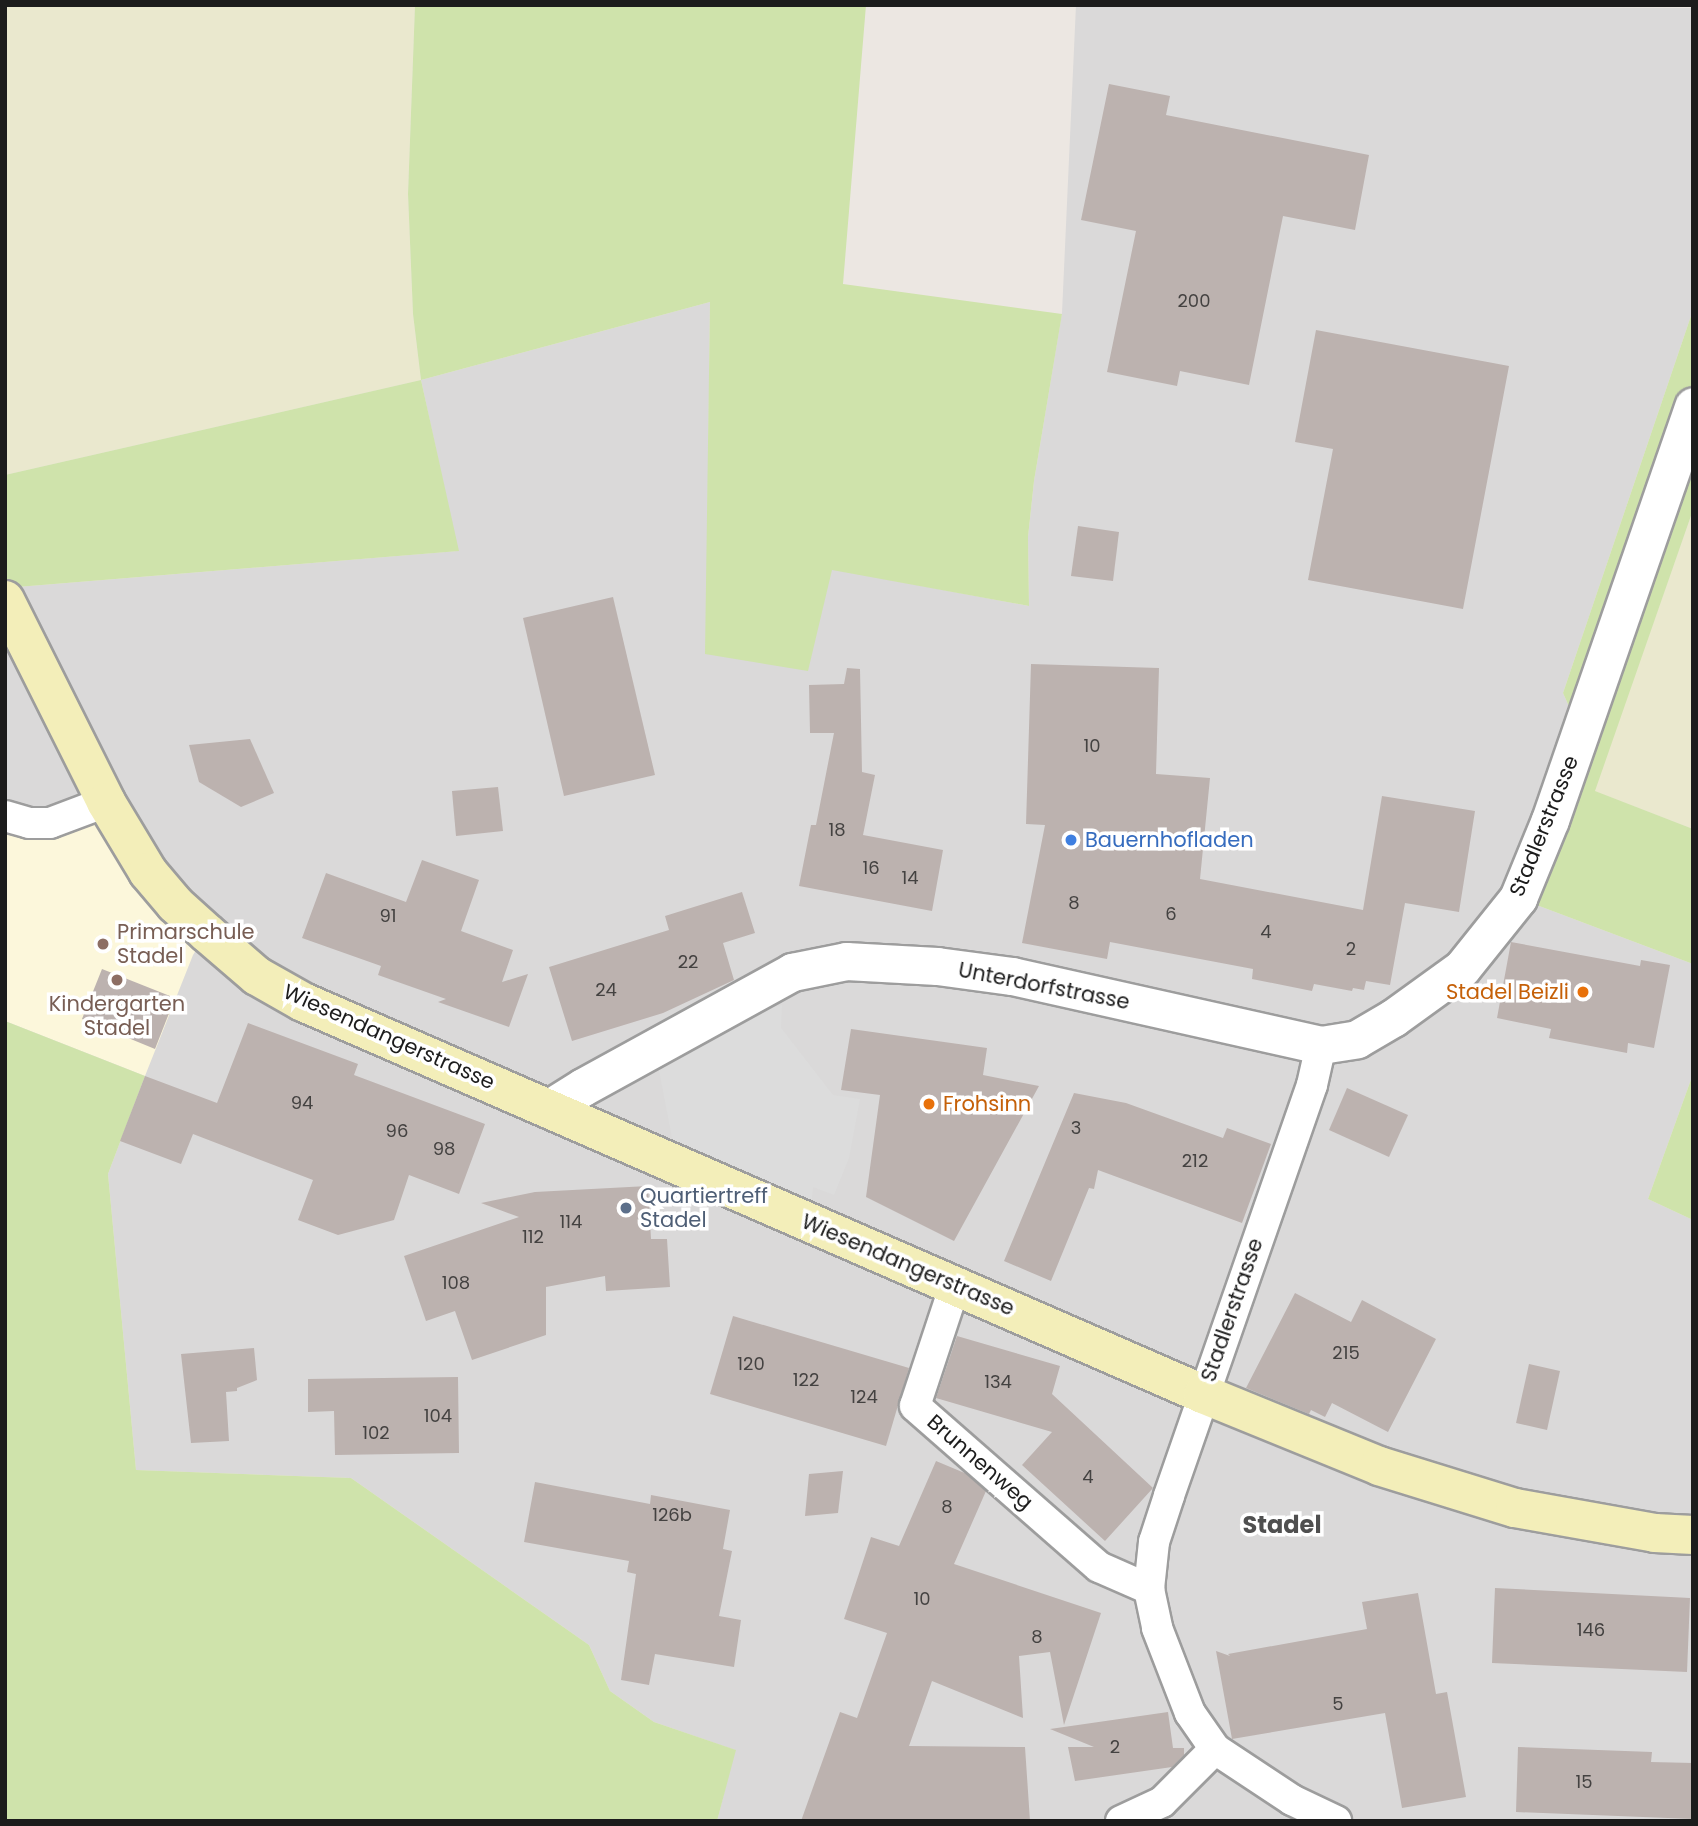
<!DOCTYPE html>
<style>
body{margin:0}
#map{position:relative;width:1698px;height:1826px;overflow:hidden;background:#ece7e2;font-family:Poppins,sans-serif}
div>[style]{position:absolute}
.residential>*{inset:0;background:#dad9d9}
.education>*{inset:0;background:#fcf7db}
.farmland>*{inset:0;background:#eae8ce}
.grass>*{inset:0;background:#cfe3ab}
.parking>*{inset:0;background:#dcdcdc}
.building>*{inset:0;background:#bcb2af}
.roads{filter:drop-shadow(2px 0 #9d9d9d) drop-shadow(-2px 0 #9d9d9d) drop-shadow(0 2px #9d9d9d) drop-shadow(0 -2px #9d9d9d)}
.minor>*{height:30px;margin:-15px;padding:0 15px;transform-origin:15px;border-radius:15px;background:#fff}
.tertiary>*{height:37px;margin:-18.5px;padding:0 18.5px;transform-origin:18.5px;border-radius:18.5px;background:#fff}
.secondary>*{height:38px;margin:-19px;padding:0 19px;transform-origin:19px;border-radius:19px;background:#f3eeb9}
.dots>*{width:19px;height:19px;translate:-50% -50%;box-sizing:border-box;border:4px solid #fff;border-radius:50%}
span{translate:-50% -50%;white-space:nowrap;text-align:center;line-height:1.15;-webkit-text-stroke:7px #fff;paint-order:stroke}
.number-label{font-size:18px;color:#444241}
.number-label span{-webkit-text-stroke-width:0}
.street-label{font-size:21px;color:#1c1c1c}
.shop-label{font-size:21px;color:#366cbe}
.left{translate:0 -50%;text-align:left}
.education-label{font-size:21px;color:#785e54}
.food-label{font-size:21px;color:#c56008}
.right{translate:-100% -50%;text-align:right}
.service-label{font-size:21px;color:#4e5e75}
.quarter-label{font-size:24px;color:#4f4f4f;font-weight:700}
.frame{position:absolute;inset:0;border:7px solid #1c1c1c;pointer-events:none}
</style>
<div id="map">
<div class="residential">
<i style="clip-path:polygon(1076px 5px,1693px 8px,1693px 310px,1563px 693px,1580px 731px,1518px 898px,1693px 964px,1693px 1074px,1648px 1199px,1693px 1220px,1693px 1821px,717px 1821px,735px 1750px,654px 1722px,610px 1691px,589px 1645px,351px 1478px,136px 1470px,108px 1174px,145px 1076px,5px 1021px,5px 588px,458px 551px,421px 380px,710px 302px,706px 654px,832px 569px,1029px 606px,1028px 537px,1034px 481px,1062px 313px)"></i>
</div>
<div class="education">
<i style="clip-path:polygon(106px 802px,207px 933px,193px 955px,145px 1076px,5px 1021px,5px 816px)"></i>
</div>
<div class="farmland">
<i style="clip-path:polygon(5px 5px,415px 5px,408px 194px,413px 314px,421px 380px,5px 475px)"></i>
<i style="clip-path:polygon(1693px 510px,1693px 829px,1594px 791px)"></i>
</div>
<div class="grass">
<i style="clip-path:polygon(415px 5px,866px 5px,843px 284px,1062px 314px,1034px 481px,1028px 537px,1029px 606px,832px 570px,808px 671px,705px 654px,710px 302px,421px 380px,459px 551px,5px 588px,5px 475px,421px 380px,413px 314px,408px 194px)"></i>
<i style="clip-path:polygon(1693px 310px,1693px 510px,1595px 791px,1693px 829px,1693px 964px,1518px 898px,1580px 731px,1563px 693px)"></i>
<i style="clip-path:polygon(5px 1021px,145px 1076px,108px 1174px,136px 1470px,351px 1478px,589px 1645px,610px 1691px,654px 1722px,736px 1750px,717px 1821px,5px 1821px)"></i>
<i style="clip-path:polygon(1693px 1074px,1693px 1220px,1648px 1199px)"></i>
</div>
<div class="parking">
<i style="clip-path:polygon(782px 1005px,781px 1028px,833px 1095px,860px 1099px,849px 1158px,834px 1195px,813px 1187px,811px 1205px,673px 1143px,658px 1065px,726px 1028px,763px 1010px)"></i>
</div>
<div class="building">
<i style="clip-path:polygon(1109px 84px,1170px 96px,1166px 115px,1369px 155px,1355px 230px,1283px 216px,1249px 385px,1180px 371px,1177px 386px,1107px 372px,1136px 231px,1081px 220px)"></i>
<i style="clip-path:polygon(1316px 330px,1509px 366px,1463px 609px,1308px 580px,1333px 449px,1295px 442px)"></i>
<i style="clip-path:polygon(1078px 526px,1119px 532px,1113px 581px,1071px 576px)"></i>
<i style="clip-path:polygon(613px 597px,655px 775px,564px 796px,523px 618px)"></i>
<i style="clip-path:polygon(1031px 664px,1159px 668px,1156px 774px,1210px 778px,1200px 879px,1363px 910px,1382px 796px,1475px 811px,1459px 912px,1405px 903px,1390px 985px,1366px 981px,1364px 990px,1353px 988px,1352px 991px,1314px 984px,1312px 991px,1252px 979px,1253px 969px,1110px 942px,1107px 959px,1022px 943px,1045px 825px,1026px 824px)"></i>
<i style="clip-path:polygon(847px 668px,860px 669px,862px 772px,875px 775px,863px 835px,943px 850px,932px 911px,799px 886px,811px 825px,816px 825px,834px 733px,810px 733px,809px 685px,844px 684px)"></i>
<i style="clip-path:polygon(250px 739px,274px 793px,241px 807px,199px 782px,189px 745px)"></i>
<i style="clip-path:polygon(498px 787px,503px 831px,456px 836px,452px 791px)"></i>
<i style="clip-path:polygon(422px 860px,479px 880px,461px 931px,513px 950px,502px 982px,528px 974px,509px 1027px,438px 1002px,446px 999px,378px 975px,381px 966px,302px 938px,326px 873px,406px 902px)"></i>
<i style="clip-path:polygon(742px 892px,755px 933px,723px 943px,734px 980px,663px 1013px,572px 1041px,549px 967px,669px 930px,665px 916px)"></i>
<i style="clip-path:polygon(1511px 942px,1640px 966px,1641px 960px,1670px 965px,1654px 1048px,1628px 1043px,1627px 1053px,1549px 1038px,1551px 1029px,1497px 1018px)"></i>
<i style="clip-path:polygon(102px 969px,175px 998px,155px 1049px,82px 1019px)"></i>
<i style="clip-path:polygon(248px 1023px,358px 1064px,354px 1075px,485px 1124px,459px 1194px,409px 1175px,394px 1220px,338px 1235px,298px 1220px,313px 1180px,193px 1134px,181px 1164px,120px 1141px,145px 1076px,217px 1103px)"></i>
<i style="clip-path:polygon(851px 1029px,987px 1048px,983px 1075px,1039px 1086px,954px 1241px,866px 1197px,880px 1095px,841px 1090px)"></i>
<i style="clip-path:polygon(1347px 1088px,1408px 1115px,1389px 1157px,1329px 1130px)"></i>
<i style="clip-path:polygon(1074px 1093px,1126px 1103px,1223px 1138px,1227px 1128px,1271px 1144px,1242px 1223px,1098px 1170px,1094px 1189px,1089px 1188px,1051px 1281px,1004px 1261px)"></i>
<i style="clip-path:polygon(648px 1186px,651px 1239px,667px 1239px,670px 1287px,606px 1291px,605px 1276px,546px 1287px,546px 1335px,472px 1360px,455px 1311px,426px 1321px,404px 1256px,519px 1217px,481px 1203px,535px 1192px)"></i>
<i style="clip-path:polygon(1295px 1293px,1351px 1322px,1362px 1300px,1436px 1339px,1388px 1432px,1332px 1403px,1325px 1417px,1311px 1410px,1309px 1414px,1246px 1388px)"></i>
<i style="clip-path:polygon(733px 1316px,909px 1368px,886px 1446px,710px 1394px)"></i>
<i style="clip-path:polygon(957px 1336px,1060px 1366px,1052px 1394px,1153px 1488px,1105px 1541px,1022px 1465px,1052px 1432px,936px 1398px)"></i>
<i style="clip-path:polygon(254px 1348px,257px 1380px,237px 1388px,237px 1391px,226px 1392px,229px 1441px,191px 1443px,181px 1354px)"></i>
<i style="clip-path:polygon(1529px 1364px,1560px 1371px,1547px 1430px,1516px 1423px)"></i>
<i style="clip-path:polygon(458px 1377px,459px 1453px,335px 1455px,334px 1411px,308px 1412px,308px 1379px)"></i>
<i style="clip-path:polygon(936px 1461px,967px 1474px,986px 1491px,954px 1564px,1101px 1613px,1064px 1725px,1050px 1652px,1019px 1656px,1023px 1718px,932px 1681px,909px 1746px,1025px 1747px,1030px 1821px,801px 1821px,840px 1712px,857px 1718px,887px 1633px,844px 1619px,871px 1537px,899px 1546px)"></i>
<i style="clip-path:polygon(843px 1471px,838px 1513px,805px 1516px,809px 1474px)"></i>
<i style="clip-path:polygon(535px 1482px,650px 1504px,651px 1495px,730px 1510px,723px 1549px,732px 1551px,719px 1616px,741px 1620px,734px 1667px,655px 1654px,649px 1685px,621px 1680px,636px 1574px,627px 1572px,629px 1561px,524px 1542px)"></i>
<i style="clip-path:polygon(1495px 1588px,1690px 1598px,1687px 1672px,1492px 1663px)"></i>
<i style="clip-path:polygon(1418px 1593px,1436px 1694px,1447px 1692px,1466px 1797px,1402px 1808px,1385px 1713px,1232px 1739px,1216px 1651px,1230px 1656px,1228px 1654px,1367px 1629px,1362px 1602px)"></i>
<i style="clip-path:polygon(1168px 1712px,1173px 1748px,1184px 1748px,1184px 1755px,1172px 1767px,1075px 1781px,1068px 1747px,1094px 1747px,1050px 1729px)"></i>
<i style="clip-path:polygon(1518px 1747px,1652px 1752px,1651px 1762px,1693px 1763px,1693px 1819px,1516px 1812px)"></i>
</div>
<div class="roads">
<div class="minor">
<i style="left:5px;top:816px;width:25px;rotate:16deg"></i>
<i style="left:29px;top:823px;width:21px"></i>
<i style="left:50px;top:823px;width:60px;rotate:-20.6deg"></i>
<i style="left:1321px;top:1045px;width:41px;rotate:102.7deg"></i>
<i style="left:1312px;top:1085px;width:435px;rotate:109.2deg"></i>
<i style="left:1169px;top:1496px;width:48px;rotate:108.1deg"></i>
<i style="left:1154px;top:1542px;width:47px;rotate:96.1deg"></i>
<i style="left:1149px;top:1589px;width:40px;rotate:78deg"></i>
<i style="left:1157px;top:1628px;width:91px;rotate:68.8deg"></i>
<i style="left:1190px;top:1713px;width:44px;rotate:55.2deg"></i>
<i style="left:1215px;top:1749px;width:92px;rotate:33.5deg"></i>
<i style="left:1292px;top:1800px;width:49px;rotate:25.5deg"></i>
<i style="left:955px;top:1285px;width:127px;rotate:108.3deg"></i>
<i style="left:915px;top:1406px;width:244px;rotate:41.2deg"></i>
<i style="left:1099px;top:1567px;width:55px;rotate:23.7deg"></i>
<i style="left:1121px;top:1821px;width:45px;rotate:-24.9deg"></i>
<i style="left:1162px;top:1802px;width:75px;rotate:-45deg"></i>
</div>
<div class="tertiary">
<i style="left:548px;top:1109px;width:41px;rotate:-32.2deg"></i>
<i style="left:583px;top:1087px;width:239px;rotate:-28.8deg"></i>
<i style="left:792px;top:972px;width:55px;rotate:-11.5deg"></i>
<i style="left:846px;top:961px;width:91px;rotate:3.1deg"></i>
<i style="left:937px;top:966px;width:76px;rotate:7.6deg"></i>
<i style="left:1012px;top:976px;width:317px;rotate:12.6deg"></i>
<i style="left:1321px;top:1045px;width:36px;rotate:-9deg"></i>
<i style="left:1357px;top:1039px;width:42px;rotate:-30.3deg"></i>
<i style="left:1393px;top:1018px;width:85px;rotate:-35.9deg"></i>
<i style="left:1462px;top:968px;width:90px;rotate:-51.3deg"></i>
<i style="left:1518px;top:898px;width:84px;rotate:-67.7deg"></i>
<i style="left:1550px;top:820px;width:438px;rotate:-70.9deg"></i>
</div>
<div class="secondary">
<i style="left:5px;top:600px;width:226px;rotate:63.4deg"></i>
<i style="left:106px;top:802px;width:82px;rotate:59deg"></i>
<i style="left:148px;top:872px;width:42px;rotate:49.8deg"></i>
<i style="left:175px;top:904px;width:43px;rotate:42.2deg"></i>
<i style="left:207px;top:933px;width:66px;rotate:40.7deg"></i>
<i style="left:257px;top:976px;width:53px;rotate:29.5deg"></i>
<i style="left:303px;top:1002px;width:982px;rotate:23.54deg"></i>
<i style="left:1203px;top:1394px;width:190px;rotate:22.2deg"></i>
<i style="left:1379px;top:1466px;width:142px;rotate:17.2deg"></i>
<i style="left:1515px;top:1508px;width:142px;rotate:10.1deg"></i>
<i style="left:1655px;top:1533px;width:38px;rotate:3deg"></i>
</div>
</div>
<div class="dots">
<i style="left:1071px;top:840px;background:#3f7fe0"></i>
<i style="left:103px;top:944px;background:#8d6e63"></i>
<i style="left:117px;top:980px;background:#8d6e63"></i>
<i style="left:1583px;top:992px;background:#e8710a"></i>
<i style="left:929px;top:1104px;background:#e8710a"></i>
<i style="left:626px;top:1208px;background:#5c6f8a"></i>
</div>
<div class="number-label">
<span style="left:1194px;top:301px">200</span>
<span style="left:1092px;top:746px">10</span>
<span style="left:837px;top:830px">18</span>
<span style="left:871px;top:868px">16</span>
<span style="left:910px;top:878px">14</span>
<span style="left:1074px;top:903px">8</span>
<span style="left:1171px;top:914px">6</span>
<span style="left:388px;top:916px">91</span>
<span style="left:1266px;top:932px">4</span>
<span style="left:1351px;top:949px">2</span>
<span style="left:688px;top:962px">22</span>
<span style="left:606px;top:990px">24</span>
<span style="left:302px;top:1103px">94</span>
<span style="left:1076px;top:1128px">3</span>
<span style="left:397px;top:1131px">96</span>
<span style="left:444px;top:1149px">98</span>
<span style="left:1195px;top:1161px">212</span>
<span style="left:571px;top:1222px">114</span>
<span style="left:533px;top:1237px">112</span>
<span style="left:456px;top:1283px">108</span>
<span style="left:1346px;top:1353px">215</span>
<span style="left:751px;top:1364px">120</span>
<span style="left:806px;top:1380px">122</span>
<span style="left:998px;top:1382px">134</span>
<span style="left:864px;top:1397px">124</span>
<span style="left:438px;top:1416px">104</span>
<span style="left:376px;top:1433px">102</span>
<span style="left:1088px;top:1477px">4</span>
<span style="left:947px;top:1507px">8</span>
<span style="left:672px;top:1515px">126b</span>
<span style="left:922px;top:1599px">10</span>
<span style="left:1591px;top:1630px">146</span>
<span style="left:1037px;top:1637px">8</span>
<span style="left:1338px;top:1704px">5</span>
<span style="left:1115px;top:1747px">2</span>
<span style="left:1584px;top:1782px">15</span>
</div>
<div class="street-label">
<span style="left:1544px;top:826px;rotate:-68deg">Stadlerstrasse</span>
<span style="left:1044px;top:986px;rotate:11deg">Unterdorfstrasse</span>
<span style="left:389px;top:1037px;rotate:24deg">Wiesendangerstrasse</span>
<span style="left:908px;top:1265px;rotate:23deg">Wiesendangerstrasse</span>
<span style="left:1232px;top:1310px;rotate:-71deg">Stadlerstrasse</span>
<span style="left:980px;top:1462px;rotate:41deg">Brunnenweg</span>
</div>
<div class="shop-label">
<span class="left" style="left:1085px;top:840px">Bauernhofladen</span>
</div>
<div class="education-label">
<span class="left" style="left:117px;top:944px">Primarschule<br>Stadel</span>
<span style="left:117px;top:1016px">Kindergarten<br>Stadel</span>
</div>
<div class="food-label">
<span class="right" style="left:1569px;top:992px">Stadel Beizli</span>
<span class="left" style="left:943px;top:1104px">Frohsinn</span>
</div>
<div class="service-label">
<span class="left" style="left:640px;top:1208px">Quartiertreff<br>Stadel</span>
</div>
<div class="quarter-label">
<span style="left:1282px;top:1525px">Stadel</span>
</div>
<div class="frame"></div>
</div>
